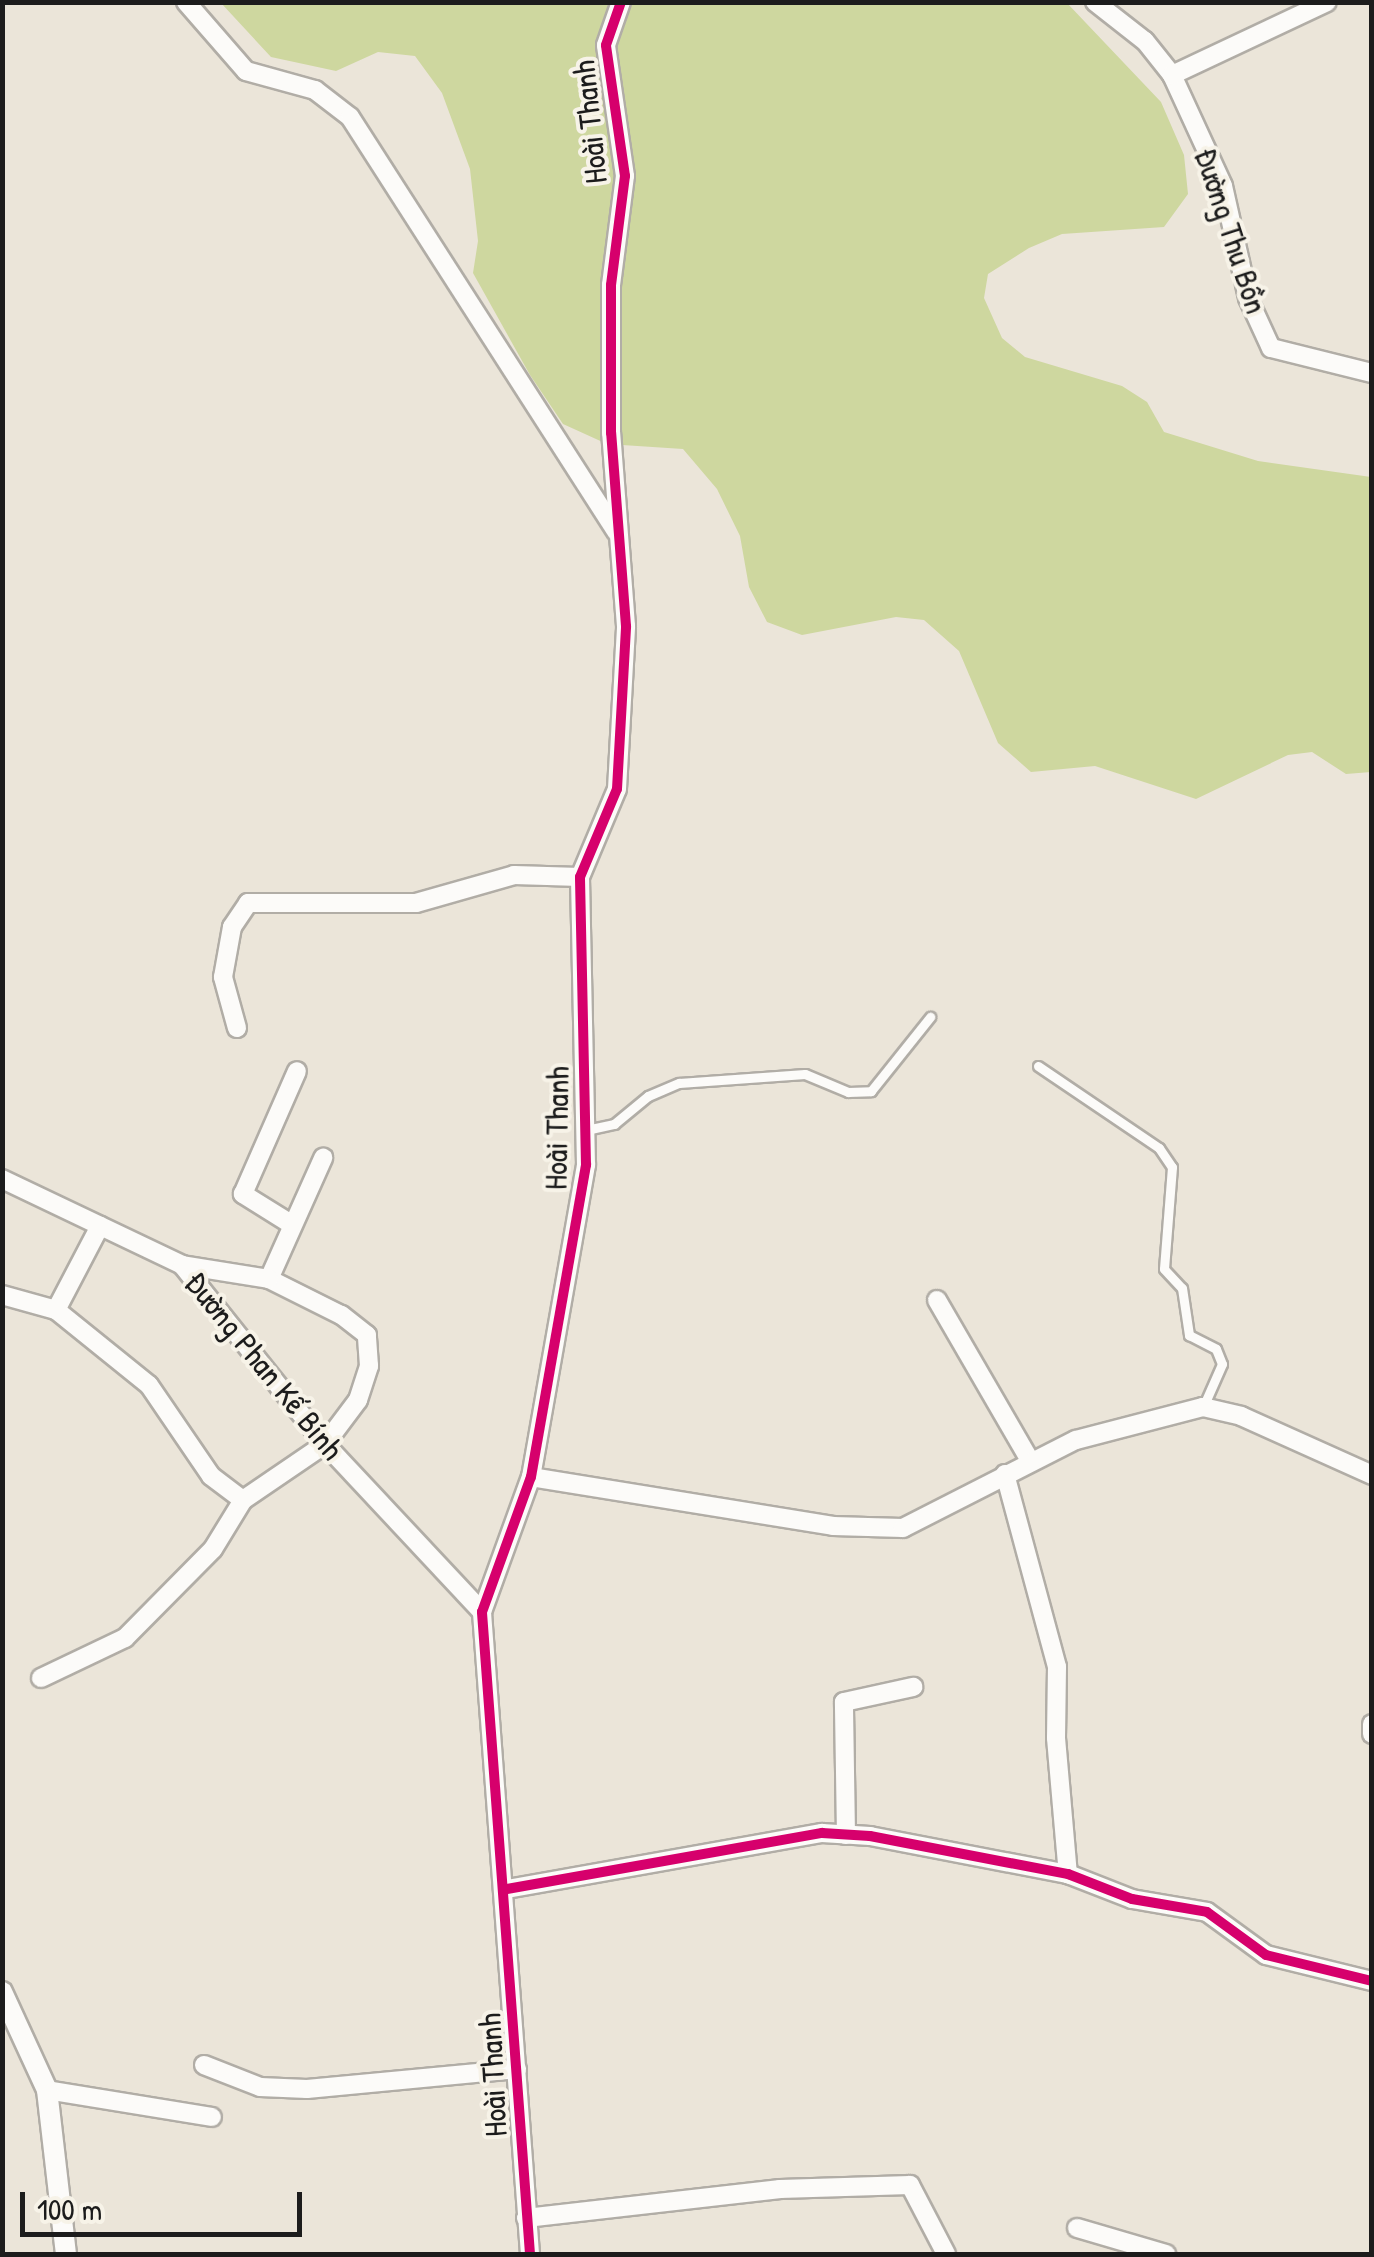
<!DOCTYPE html>
<meta charset="utf-8">
<style>
body{margin:0}
#map{position:relative;width:1374px;height:2257px;overflow:hidden;background:#ebe5d9;font-family:"Patrick Hand",sans-serif}
div>[style]{position:absolute}
.green>*{inset:0;background:#ced79f}
.roads{filter:drop-shadow(2px 0 #b1ada6) drop-shadow(-2px 0 #b1ada6) drop-shadow(0 2px #b1ada6) drop-shadow(0 -2px #b1ada6)}
.service>*{height:9px;margin:-4.5px;padding:0 4.5px;transform-origin:4.5px;border-radius:4.5px;background:#fcfbf9}
.minor>*{height:18px;margin:-9px;padding:0 9px;transform-origin:9px;border-radius:9px;background:#fcfbf9}
.tertiary>*{height:20px;margin:-10px;padding:0 10px;transform-origin:10px;border-radius:10px;background:#fcfbf9}
.cycleway>*{height:10px;margin:-5px;padding:0 5px;transform-origin:5px;border-radius:5px;background:#d6006c}
span{translate:-50% -50%;white-space:nowrap;text-align:center;line-height:1.15;-webkit-text-stroke:8px #f7f3e8;paint-order:stroke}
.street-label{font-size:32px;color:#1c1c1c}
.frame{position:absolute;inset:0;border:5px solid #1c1c1c;pointer-events:none}
.scale{position:absolute;left:20px;top:2192px;width:282px;height:45px;box-sizing:border-box;border:5px solid #1c1c1c;border-top:0;padding-left:12px;font-size:30px;line-height:35px;white-space:nowrap;color:#1c1c1c;-webkit-text-stroke:8px #f7f3e8;paint-order:stroke}
</style>
<div id="map">
<div class="green">
<i style="clip-path:polygon(221px 3px,1067px 3px,1161px 102px,1184px 155px,1188px 194px,1164px 227px,1062px 234px,1029px 248px,988px 274px,984px 298px,1002px 338px,1025px 357px,1122px 386px,1147px 402px,1164px 432px,1258px 461px,1371px 477px,1371px 772px,1346px 774px,1312px 752px,1288px 755px,1196px 799px,1095px 766px,1031px 772px,998px 743px,959px 651px,924px 620px,896px 617px,802px 635px,767px 622px,749px 587px,740px 536px,717px 489px,683px 449px,607px 444px,563px 424px,530px 375px,473px 273px,478px 241px,470px 169px,442px 93px,415px 56px,378px 52px,336px 71px,271px 57px)"></i>
</div>
<div class="roads">
<div class="service">
<i style="left:1038px;top:1066px;width:146px;rotate:34.1deg"></i>
<i style="left:1159px;top:1148px;width:23px;rotate:56deg"></i>
<i style="left:1172px;top:1167px;width:102px;rotate:94.5deg"></i>
<i style="left:1164px;top:1269px;width:26px;rotate:47deg"></i>
<i style="left:1182px;top:1288px;width:48px;rotate:81.5deg"></i>
<i style="left:1189px;top:1335px;width:30px;rotate:27deg"></i>
<i style="left:1216px;top:1349px;width:16px;rotate:68deg"></i>
<i style="left:1222px;top:1364px;width:47px;rotate:113.8deg"></i>
<i style="left:586px;top:1130px;width:29px;rotate:-12deg"></i>
<i style="left:614px;top:1124px;width:44px;rotate:-39.5deg"></i>
<i style="left:648px;top:1096px;width:34px;rotate:-23deg"></i>
<i style="left:679px;top:1083px;width:126px;rotate:-4.1deg"></i>
<i style="left:805px;top:1074px;width:47px;rotate:22.7deg"></i>
<i style="left:848px;top:1092px;width:23px;rotate:-2deg"></i>
<i style="left:871px;top:1091px;width:95px;rotate:-51.4deg"></i>
</div>
<div class="minor">
<i style="left:186px;top:2px;width:91px;rotate:49deg"></i>
<i style="left:246px;top:71px;width:72px;rotate:15.4deg"></i>
<i style="left:315px;top:90px;width:44px;rotate:37.6deg"></i>
<i style="left:350px;top:117px;width:493px;rotate:57.3deg"></i>
<i style="left:1095px;top:2px;width:63px;rotate:38deg"></i>
<i style="left:1145px;top:41px;width:43px;rotate:51.5deg"></i>
<i style="left:1172px;top:75px;width:122px;rotate:65.3deg"></i>
<i style="left:1223px;top:186px;width:115px;rotate:77.4deg"></i>
<i style="left:1248px;top:298px;width:55px;rotate:65.3deg"></i>
<i style="left:1271px;top:348px;width:104px;rotate:13.9deg"></i>
<i style="left:1172px;top:75px;width:171px;rotate:-25.2deg"></i>
<i style="left:237px;top:1028px;width:53px;rotate:-105.4deg"></i>
<i style="left:223px;top:977px;width:51px;rotate:-79.8deg"></i>
<i style="left:232px;top:927px;width:29px;rotate:-56deg"></i>
<i style="left:248px;top:903px;width:168px"></i>
<i style="left:416px;top:903px;width:102px;rotate:-15.9deg"></i>
<i style="left:514px;top:875px;width:66px;rotate:1.7deg"></i>
<i style="left:2px;top:1179px;width:199px;rotate:25.5deg"></i>
<i style="left:182px;top:1265px;width:229px;rotate:51.4deg"></i>
<i style="left:325px;top:1444px;width:230px;rotate:46.9deg"></i>
<i style="left:291px;top:1224px;width:57px;rotate:-148deg"></i>
<i style="left:243px;top:1194px;width:134px;rotate:-66.3deg"></i>
<i style="left:269px;top:1279px;width:133px;rotate:-65.9deg"></i>
<i style="left:2px;top:1295px;width:56px;rotate:15.5deg"></i>
<i style="left:56px;top:1310px;width:119px;rotate:38.9deg"></i>
<i style="left:149px;top:1385px;width:110px;rotate:55.7deg"></i>
<i style="left:211px;top:1476px;width:40px;rotate:37deg"></i>
<i style="left:937px;top:1300px;width:184px;rotate:59.9deg"></i>
<i style="left:56px;top:1310px;width:95px;rotate:-62.4deg"></i>
<i style="left:1005px;top:1474px;width:200px;rotate:74.9deg"></i>
<i style="left:1057px;top:1667px;width:71px;rotate:90.8deg"></i>
<i style="left:1056px;top:1738px;width:137px;rotate:85deg"></i>
<i style="left:531px;top:1477px;width:306px;rotate:9.2deg"></i>
<i style="left:833px;top:1526px;width:70px;rotate:1.6deg"></i>
<i style="left:903px;top:1528px;width:194px;rotate:-27deg"></i>
<i style="left:1076px;top:1440px;width:131px;rotate:-14.6deg"></i>
<i style="left:1203px;top:1407px;width:39px;rotate:13deg"></i>
<i style="left:1241px;top:1416px;width:144px;rotate:24.2deg"></i>
<i style="left:41px;top:1678px;width:93px;rotate:-25.5deg"></i>
<i style="left:125px;top:1638px;width:125px;rotate:-45.3deg"></i>
<i style="left:213px;top:1549px;width:57px;rotate:-58.5deg"></i>
<i style="left:243px;top:1500px;width:99px;rotate:-34.3deg"></i>
<i style="left:325px;top:1444px;width:55px;rotate:-53.1deg"></i>
<i style="left:358px;top:1400px;width:36px;rotate:-72deg"></i>
<i style="left:369px;top:1366px;width:31px;rotate:-94deg"></i>
<i style="left:367px;top:1335px;width:33px;rotate:-142deg"></i>
<i style="left:341px;top:1315px;width:80px;rotate:-153.4deg"></i>
<i style="left:269px;top:1279px;width:88px;rotate:-170.9deg"></i>
<i style="left:1372px;top:1724px;width:10px;rotate:90deg"></i>
<i style="left:846px;top:1835px;width:133px;rotate:-90.9deg"></i>
<i style="left:844px;top:1702px;width:71px;rotate:-12.3deg"></i>
<i style="left:507px;top:1889px;width:320px;rotate:-10.1deg"></i>
<i style="left:822px;top:1833px;width:48px;rotate:3.6deg"></i>
<i style="left:870px;top:1836px;width:202px;rotate:10.9deg"></i>
<i style="left:1068px;top:1874px;width:69px;rotate:21.3deg"></i>
<i style="left:1132px;top:1899px;width:76px;rotate:9.8deg"></i>
<i style="left:1207px;top:1912px;width:73px;rotate:36.1deg"></i>
<i style="left:1266px;top:1955px;width:109px;rotate:13.8deg"></i>
<i style="left:204px;top:2065px;width:60px;rotate:21.4deg"></i>
<i style="left:260px;top:2087px;width:47px;rotate:2.4deg"></i>
<i style="left:307px;top:2089px;width:211px;rotate:-5.4deg"></i>
<i style="left:47px;top:2090px;width:167px;rotate:9.3deg"></i>
<i style="left:526px;top:2218px;width:256px;rotate:-6.5deg"></i>
<i style="left:780px;top:2189px;width:130px;rotate:-1.8deg"></i>
<i style="left:910px;top:2185px;width:78px;rotate:62.4deg"></i>
<i style="left:1077px;top:2228px;width:93px;rotate:16.3deg"></i>
<i style="left:530px;top:2254px;width:644px;rotate:-94.28deg"></i>
<i style="left:482px;top:1612px;width:144px;rotate:-70.1deg"></i>
<i style="left:531px;top:1477px;width:317px;rotate:-80deg"></i>
<i style="left:586px;top:1165px;width:288px;rotate:-91.2deg"></i>
<i style="left:580px;top:877px;width:95px;rotate:-67.2deg"></i>
<i style="left:617px;top:789px;width:163px;rotate:-86.8deg"></i>
<i style="left:626px;top:626px;width:194px;rotate:-94.4deg"></i>
<i style="left:611px;top:433px;width:148px;rotate:-90deg"></i>
<i style="left:611px;top:285px;width:110px;rotate:-82.7deg"></i>
<i style="left:625px;top:176px;width:132px;rotate:-98.3deg"></i>
<i style="left:606px;top:45px;width:46px;rotate:-70.8deg"></i>
</div>
<div class="tertiary">
<i style="left:2px;top:1992px;width:108px;rotate:65.3deg"></i>
<i style="left:47px;top:2090px;width:165px;rotate:83.4deg"></i>
</div>
</div>
<div class="cycleway">
<i style="left:507px;top:1889px;width:320px;rotate:-10.1deg"></i>
<i style="left:822px;top:1833px;width:48px;rotate:3.6deg"></i>
<i style="left:870px;top:1836px;width:202px;rotate:10.9deg"></i>
<i style="left:1068px;top:1874px;width:69px;rotate:21.3deg"></i>
<i style="left:1132px;top:1899px;width:76px;rotate:9.8deg"></i>
<i style="left:1207px;top:1912px;width:73px;rotate:36.1deg"></i>
<i style="left:1266px;top:1955px;width:109px;rotate:13.8deg"></i>
<i style="left:530px;top:2254px;width:644px;rotate:-94.28deg"></i>
<i style="left:482px;top:1612px;width:144px;rotate:-70.1deg"></i>
<i style="left:531px;top:1477px;width:317px;rotate:-80deg"></i>
<i style="left:586px;top:1165px;width:288px;rotate:-91.2deg"></i>
<i style="left:580px;top:877px;width:95px;rotate:-67.2deg"></i>
<i style="left:617px;top:789px;width:163px;rotate:-86.8deg"></i>
<i style="left:626px;top:626px;width:194px;rotate:-94.4deg"></i>
<i style="left:611px;top:433px;width:148px;rotate:-90deg"></i>
<i style="left:611px;top:285px;width:110px;rotate:-82.7deg"></i>
<i style="left:625px;top:176px;width:132px;rotate:-98.3deg"></i>
<i style="left:606px;top:45px;width:46px;rotate:-70.8deg"></i>
</div>
<div class="street-label">
<span style="left:590px;top:122px;rotate:-96deg">Hoài Thanh</span>
<span style="left:1231px;top:231px;rotate:72deg">Đường Thu Bồn</span>
<span style="left:557px;top:1128px;rotate:-89deg">Hoài Thanh</span>
<span style="left:264px;top:1366px;rotate:51deg">Đường Phan Kế Bính</span>
<span style="left:493px;top:2075px;rotate:-93deg">Hoài Thanh</span>
</div>
<div class="frame"></div>
<div class="scale">100 m</div>
</div>
